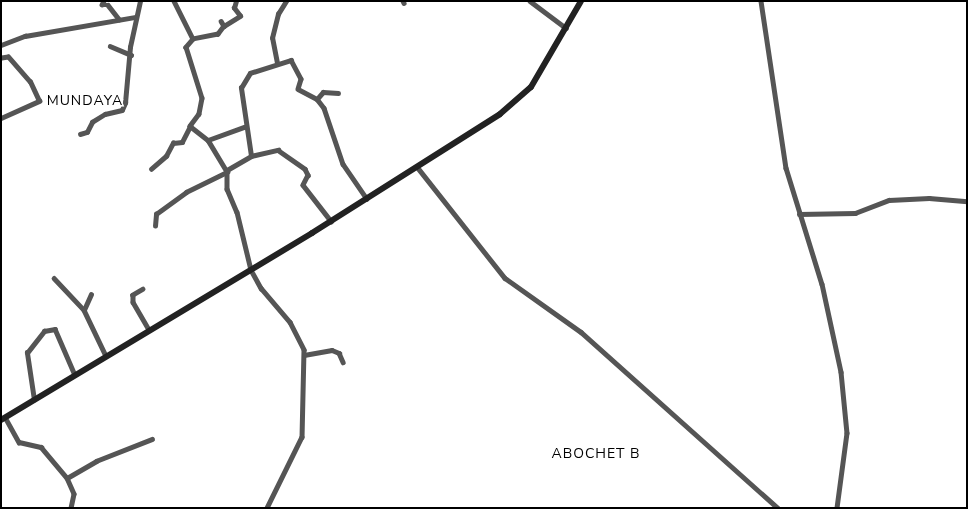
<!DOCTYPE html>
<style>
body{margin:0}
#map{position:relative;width:968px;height:509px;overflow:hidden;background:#fff;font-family:"Nunito Sans",sans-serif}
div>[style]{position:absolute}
.minor>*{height:4.5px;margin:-2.25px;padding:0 2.25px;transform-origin:2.25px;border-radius:2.25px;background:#555}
.secondary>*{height:6px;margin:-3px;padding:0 3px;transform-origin:3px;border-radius:3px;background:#222}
span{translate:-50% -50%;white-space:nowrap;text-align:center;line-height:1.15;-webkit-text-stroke:3px #fff;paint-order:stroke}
.quarter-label{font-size:14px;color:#000;letter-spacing:1px}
.frame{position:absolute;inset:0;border:2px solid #000;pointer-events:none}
</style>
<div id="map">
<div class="minor">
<i style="left:104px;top:1px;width:4px;rotate:117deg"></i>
<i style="left:102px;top:5px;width:6px"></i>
<i style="left:108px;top:5px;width:18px;rotate:52deg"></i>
<i style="left:174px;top:1px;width:42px;rotate:63.4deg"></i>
<i style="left:403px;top:1px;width:2px;rotate:63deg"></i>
<i style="left:530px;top:1px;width:45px;rotate:36.9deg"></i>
<i style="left:761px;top:1px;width:169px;rotate:81.5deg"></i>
<i style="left:786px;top:168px;width:121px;rotate:72.8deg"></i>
<i style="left:822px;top:284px;width:90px;rotate:77.8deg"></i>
<i style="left:841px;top:372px;width:61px;rotate:84.4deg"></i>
<i style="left:847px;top:433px;width:76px;rotate:97.6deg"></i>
<i style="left:221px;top:21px;width:6px;rotate:59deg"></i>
<i style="left:224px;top:26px;width:10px;rotate:127deg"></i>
<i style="left:218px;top:34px;width:25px;rotate:169deg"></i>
<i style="left:193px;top:39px;width:11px;rotate:131deg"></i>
<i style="left:186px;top:47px;width:53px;rotate:72.6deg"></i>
<i style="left:202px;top:98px;width:16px;rotate:101deg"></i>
<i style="left:199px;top:114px;width:15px;rotate:127deg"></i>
<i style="left:190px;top:126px;width:23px;rotate:38deg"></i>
<i style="left:208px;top:140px;width:38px;rotate:-20deg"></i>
<i style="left:224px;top:26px;width:19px;rotate:-32deg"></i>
<i style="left:240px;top:16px;width:10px;rotate:-127deg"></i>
<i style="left:234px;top:8px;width:7px;rotate:-74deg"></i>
<i style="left:1px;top:45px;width:26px;rotate:-21deg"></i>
<i style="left:25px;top:36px;width:112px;rotate:-9.8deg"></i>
<i style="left:110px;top:46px;width:23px;rotate:23deg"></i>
<i style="left:277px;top:63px;width:25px;rotate:-101deg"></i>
<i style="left:272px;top:38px;width:25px;rotate:-76deg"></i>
<i style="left:278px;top:14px;width:15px;rotate:-58deg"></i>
<i style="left:317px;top:99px;width:9px;rotate:-49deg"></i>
<i style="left:323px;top:92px;width:15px;rotate:4deg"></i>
<i style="left:1px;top:118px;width:42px;rotate:-24.1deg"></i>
<i style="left:39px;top:101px;width:21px;rotate:-115deg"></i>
<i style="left:30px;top:82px;width:33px;rotate:-131deg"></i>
<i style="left:8px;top:57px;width:6px;rotate:171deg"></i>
<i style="left:80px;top:134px;width:7px;rotate:-16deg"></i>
<i style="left:87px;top:132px;width:11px;rotate:-63deg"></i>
<i style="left:92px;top:122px;width:15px;rotate:-32deg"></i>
<i style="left:105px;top:114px;width:17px;rotate:-13deg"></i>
<i style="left:122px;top:110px;width:8px;rotate:-67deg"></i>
<i style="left:125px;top:103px;width:56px;rotate:-84.9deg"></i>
<i style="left:130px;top:47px;width:47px;rotate:-77.7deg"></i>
<i style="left:208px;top:140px;width:37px;rotate:59deg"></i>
<i style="left:227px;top:172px;width:17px;rotate:90deg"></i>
<i style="left:227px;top:189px;width:25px;rotate:67deg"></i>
<i style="left:237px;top:212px;width:60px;rotate:76.4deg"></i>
<i style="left:251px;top:270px;width:21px;rotate:61deg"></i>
<i style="left:261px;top:288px;width:45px;rotate:49.5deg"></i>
<i style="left:290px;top:322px;width:31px;rotate:63deg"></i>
<i style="left:304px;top:350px;width:87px;rotate:91.3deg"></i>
<i style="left:302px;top:437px;width:79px;rotate:116.2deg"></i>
<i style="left:251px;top:156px;width:69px;rotate:-98.4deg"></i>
<i style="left:241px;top:88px;width:17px;rotate:-59deg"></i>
<i style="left:250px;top:73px;width:43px;rotate:-17.6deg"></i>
<i style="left:291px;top:60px;width:21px;rotate:62deg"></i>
<i style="left:301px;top:79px;width:10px;rotate:107deg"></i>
<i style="left:298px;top:89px;width:21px;rotate:28deg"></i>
<i style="left:317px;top:99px;width:11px;rotate:52deg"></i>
<i style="left:324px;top:108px;width:59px;rotate:71.3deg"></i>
<i style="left:343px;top:164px;width:42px;rotate:55.6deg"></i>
<i style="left:418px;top:168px;width:140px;rotate:51.7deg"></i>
<i style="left:505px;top:278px;width:93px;rotate:35.4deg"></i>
<i style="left:581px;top:332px;width:264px;rotate:41.8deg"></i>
<i style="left:151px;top:169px;width:20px;rotate:-41deg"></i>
<i style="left:166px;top:156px;width:15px;rotate:-62deg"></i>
<i style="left:173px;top:143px;width:9px;rotate:-6deg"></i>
<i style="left:182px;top:142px;width:18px;rotate:-63deg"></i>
<i style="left:227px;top:170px;width:28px;rotate:-30deg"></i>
<i style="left:251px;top:156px;width:28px;rotate:-13deg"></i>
<i style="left:278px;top:150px;width:33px;rotate:35deg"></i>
<i style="left:305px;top:169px;width:7px;rotate:63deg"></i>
<i style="left:308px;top:175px;width:11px;rotate:117deg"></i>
<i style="left:303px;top:185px;width:46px;rotate:52.1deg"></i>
<i style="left:799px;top:214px;width:56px;rotate:-1deg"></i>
<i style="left:855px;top:213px;width:36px;rotate:-21deg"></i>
<i style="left:889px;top:200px;width:40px;rotate:-2.9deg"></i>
<i style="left:929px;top:198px;width:38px;rotate:5deg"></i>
<i style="left:155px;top:226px;width:12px;rotate:-85deg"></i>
<i style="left:156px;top:214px;width:37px;rotate:-36deg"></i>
<i style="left:186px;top:192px;width:46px;rotate:-26deg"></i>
<i style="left:54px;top:278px;width:44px;rotate:46.8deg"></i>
<i style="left:84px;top:310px;width:51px;rotate:64.4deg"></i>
<i style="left:143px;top:289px;width:12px;rotate:149deg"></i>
<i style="left:133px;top:295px;width:7px;rotate:90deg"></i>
<i style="left:133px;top:302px;width:32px;rotate:60deg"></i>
<i style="left:84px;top:310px;width:17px;rotate:-66deg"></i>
<i style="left:304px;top:355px;width:28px;rotate:-10deg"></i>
<i style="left:332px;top:350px;width:8px;rotate:23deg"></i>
<i style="left:339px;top:353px;width:10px;rotate:66deg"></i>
<i style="left:34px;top:400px;width:48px;rotate:-98.5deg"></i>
<i style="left:27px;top:353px;width:28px;rotate:-52deg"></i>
<i style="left:44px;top:331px;width:11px;rotate:-10deg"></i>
<i style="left:55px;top:329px;width:50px;rotate:66.5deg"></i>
<i style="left:5px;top:417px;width:29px;rotate:61deg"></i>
<i style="left:19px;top:442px;width:23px;rotate:13deg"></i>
<i style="left:41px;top:447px;width:40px;rotate:50deg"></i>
<i style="left:67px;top:478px;width:17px;rotate:66deg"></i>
<i style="left:74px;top:494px;width:14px;rotate:102deg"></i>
<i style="left:67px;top:478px;width:34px;rotate:-30deg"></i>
<i style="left:96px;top:461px;width:60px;rotate:-21.4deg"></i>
</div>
<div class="secondary">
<i style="left:1px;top:420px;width:363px;rotate:-31deg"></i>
<i style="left:312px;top:233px;width:222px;rotate:-32.3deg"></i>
<i style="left:500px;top:114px;width:41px;rotate:-41.1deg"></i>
<i style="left:531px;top:87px;width:99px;rotate:-59.8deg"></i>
</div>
<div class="quarter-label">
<span style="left:85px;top:101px">MUNDAYA</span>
<span style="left:596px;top:454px">ABOCHET B</span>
</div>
<div class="frame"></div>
</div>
